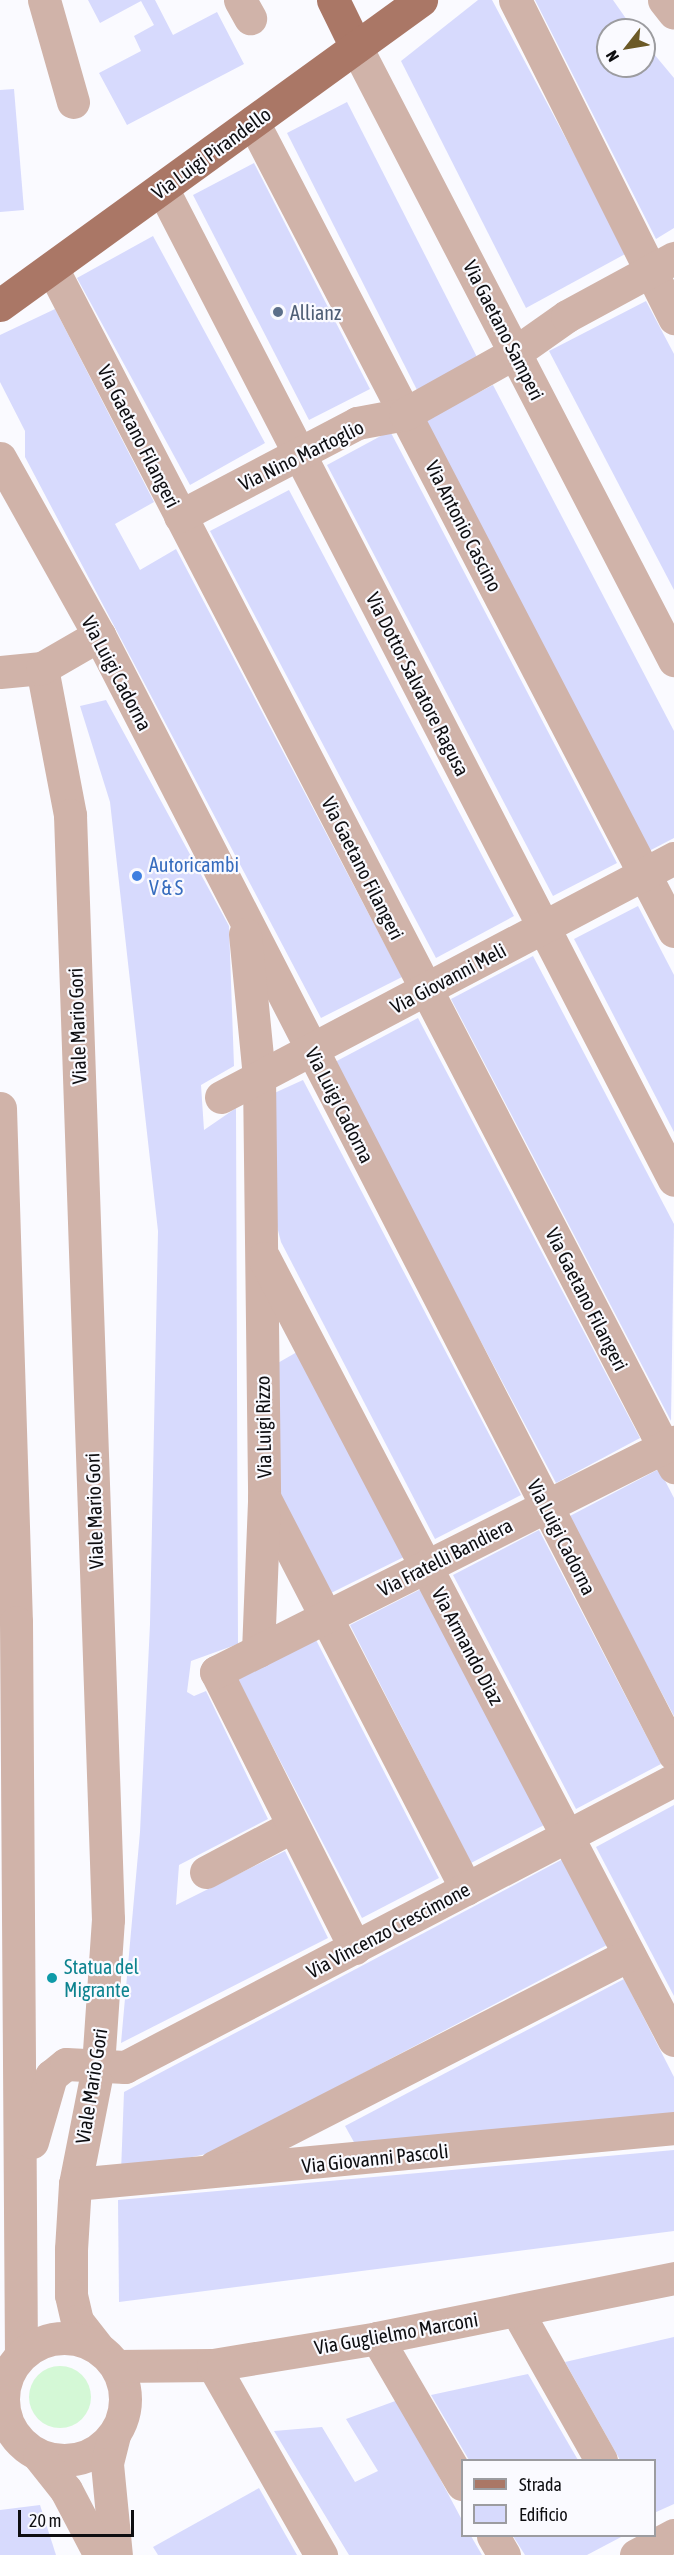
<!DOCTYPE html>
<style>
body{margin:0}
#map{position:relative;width:674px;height:2555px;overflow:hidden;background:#fafaff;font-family:"Asap Condensed",sans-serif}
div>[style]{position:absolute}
.green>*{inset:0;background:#d4f8d6}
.round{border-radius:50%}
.building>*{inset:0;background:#d7dafd}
.minor>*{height:33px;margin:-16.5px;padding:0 16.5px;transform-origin:16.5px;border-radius:16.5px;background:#d0b3a9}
.minor>.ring{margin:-16.5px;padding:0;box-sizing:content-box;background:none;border:33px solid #d0b3a9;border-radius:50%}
.major>*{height:33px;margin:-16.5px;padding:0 16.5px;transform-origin:16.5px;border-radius:16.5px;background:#a76}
.dots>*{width:16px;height:16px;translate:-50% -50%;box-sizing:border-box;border:3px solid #fafaff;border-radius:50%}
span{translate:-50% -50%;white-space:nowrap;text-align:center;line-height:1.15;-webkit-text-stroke:4.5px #fafaff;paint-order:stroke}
.street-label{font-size:20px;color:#0e0e11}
.service-label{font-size:20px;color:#4e5e75}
.left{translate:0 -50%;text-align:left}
.shop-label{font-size:20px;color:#366cbe}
.culture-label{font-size:20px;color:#0d838f}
.legend{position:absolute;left:461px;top:2459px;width:195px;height:78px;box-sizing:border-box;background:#fafaff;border:2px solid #9c9ca0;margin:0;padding:8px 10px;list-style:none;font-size:18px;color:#0e0e11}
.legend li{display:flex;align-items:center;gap:12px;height:30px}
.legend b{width:30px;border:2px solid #9c9ca0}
.north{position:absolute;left:596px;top:18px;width:60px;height:60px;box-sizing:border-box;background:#fafaff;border:2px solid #9c9ca0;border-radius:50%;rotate:239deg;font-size:16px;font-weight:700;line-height:24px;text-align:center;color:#0e0e11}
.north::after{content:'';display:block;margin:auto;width:21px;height:27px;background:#6c5a28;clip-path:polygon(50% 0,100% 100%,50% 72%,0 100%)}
.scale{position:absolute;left:18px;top:2510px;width:116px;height:27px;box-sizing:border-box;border:3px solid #0e0e11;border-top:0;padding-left:8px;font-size:18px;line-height:21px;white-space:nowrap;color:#0e0e11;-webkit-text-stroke:4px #fafaff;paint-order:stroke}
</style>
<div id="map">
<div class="green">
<i class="round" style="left:29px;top:2366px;width:62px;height:62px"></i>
</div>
<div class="building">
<i style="clip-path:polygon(88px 0,155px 0,173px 35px,217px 12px,244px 64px,127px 125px,99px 73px,141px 51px,134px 36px,154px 25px,141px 1px,100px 23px)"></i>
<i style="clip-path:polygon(478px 0,492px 0,627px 253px,526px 308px,401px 61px)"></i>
<i style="clip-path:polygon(535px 0,613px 0,634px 30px,608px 30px,608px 66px,644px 66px,644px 42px,674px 78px,674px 228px,656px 239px)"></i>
<i style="clip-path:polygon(14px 89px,24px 210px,0 212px,0 90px)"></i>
<i style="clip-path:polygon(347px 102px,478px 359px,417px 390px,287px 133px)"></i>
<i style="clip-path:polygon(254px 163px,370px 389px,309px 420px,193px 195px)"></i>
<i style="clip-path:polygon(153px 236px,265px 443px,190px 485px,77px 278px)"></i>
<i style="clip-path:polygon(646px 301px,674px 354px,674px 590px,549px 351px)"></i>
<i style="clip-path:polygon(55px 309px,154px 502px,115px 524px,140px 570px,176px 549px,402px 977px,321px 1018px,25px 457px,25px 431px,0 382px,0 335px)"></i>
<i style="clip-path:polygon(493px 385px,674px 731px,674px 838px,649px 851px,424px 421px)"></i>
<i style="clip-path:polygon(390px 431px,617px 863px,553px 896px,327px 465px)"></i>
<i style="clip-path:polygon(289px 490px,514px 916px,436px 958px,210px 531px)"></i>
<i style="clip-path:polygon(106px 700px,229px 926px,234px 1066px,201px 1085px,204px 1130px,236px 1108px,238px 1644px,191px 1661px,187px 1692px,194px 1696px,206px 1691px,268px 1819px,179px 1865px,176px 1905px,285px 1851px,328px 1938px,121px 2043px,140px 1832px,150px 1624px,158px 1231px,110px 802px,80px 706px)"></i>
<i style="clip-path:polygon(638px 906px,674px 975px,674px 1132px,574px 939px)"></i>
<i style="clip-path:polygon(533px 956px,674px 1224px,671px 1421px,451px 999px)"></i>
<i style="clip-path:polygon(418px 1018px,640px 1438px,556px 1483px,333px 1063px)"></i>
<i style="clip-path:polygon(303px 1080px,521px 1495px,435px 1539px,281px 1242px,273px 1211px,270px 1095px)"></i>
<i style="clip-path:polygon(297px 1352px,410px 1554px,329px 1594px,280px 1497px,276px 1364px)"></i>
<i style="clip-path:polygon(659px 1469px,674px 1498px,674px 1716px,568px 1517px)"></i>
<i style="clip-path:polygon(539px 1530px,661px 1764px,576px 1809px,453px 1575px)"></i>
<i style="clip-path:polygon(423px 1588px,544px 1825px,471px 1863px,350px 1625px)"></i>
<i style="clip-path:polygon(315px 1638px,439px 1878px,362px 1918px,237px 1678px)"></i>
<i style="clip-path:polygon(674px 1805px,674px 1996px,596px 1847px)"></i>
<i style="clip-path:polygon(563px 1859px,607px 1945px,211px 2153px,121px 2172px,124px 2092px)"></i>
<i style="clip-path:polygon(624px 1979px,674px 2077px,674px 2115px,355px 2144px,345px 2126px)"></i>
<i style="clip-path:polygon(674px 2150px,674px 2231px,119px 2302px,118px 2200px)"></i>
<i style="clip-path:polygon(674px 2337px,674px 2504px,654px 2513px,654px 2460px,620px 2460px,565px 2362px)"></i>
<i style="clip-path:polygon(528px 2374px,578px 2460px,469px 2460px,431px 2395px)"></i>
<i style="clip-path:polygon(398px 2400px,462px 2520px,462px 2536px,471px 2536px,482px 2555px,349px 2555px,274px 2431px,322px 2427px,355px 2482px,378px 2471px,346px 2419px)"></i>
<i style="clip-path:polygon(259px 2488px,297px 2555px,158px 2555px,153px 2547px)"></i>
<i style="clip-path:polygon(40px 2505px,56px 2555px,0 2555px,0 2510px)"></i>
<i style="clip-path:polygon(513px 2536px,623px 2536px,587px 2555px,525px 2555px)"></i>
</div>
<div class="minor">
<i style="left:44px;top:0;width:106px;rotate:74.1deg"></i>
<i style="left:240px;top:0;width:21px;rotate:61deg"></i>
<i style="left:515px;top:0;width:356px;rotate:63.4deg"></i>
<i style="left:664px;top:0;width:16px;rotate:52deg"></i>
<i style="left:356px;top:47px;width:691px;rotate:62.58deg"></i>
<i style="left:253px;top:122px;width:912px;rotate:62.51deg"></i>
<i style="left:162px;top:188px;width:1116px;rotate:62.7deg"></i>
<i style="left:52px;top:268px;width:1351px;rotate:62.58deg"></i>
<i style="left:0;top:458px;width:203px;rotate:60.8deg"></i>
<i style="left:99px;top:635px;width:1258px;rotate:62.8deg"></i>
<i style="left:180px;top:516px;width:200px;rotate:-27.7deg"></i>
<i style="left:357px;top:423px;width:49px;rotate:-10.6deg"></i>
<i style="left:405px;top:414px;width:127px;rotate:-29.2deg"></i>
<i style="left:516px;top:352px;width:62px;rotate:-35.2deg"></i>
<i style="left:567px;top:316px;width:122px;rotate:-28.5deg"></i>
<i style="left:42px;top:668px;width:150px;rotate:79.2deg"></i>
<i style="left:70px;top:815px;width:1105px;rotate:88.03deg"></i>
<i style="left:108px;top:1919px;width:148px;rotate:93.9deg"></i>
<i style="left:98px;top:2067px;width:119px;rotate:101.1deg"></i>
<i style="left:75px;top:2184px;width:65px;rotate:93.5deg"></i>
<i style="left:71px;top:2249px;width:46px;rotate:90deg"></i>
<i style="left:71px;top:2295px;width:27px;rotate:77deg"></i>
<i style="left:77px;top:2321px;width:33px;rotate:52deg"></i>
<i style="left:0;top:672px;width:42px;rotate:-5.4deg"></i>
<i style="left:42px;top:668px;width:66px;rotate:-30.1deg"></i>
<i style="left:245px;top:934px;width:144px;rotate:84.4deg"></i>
<i style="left:259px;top:1077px;width:420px;rotate:89.3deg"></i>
<i style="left:264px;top:1497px;width:441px;rotate:62.7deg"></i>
<i style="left:221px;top:1097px;width:512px;rotate:-27.82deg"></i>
<i style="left:0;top:1108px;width:514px;rotate:88.22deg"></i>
<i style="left:16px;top:1622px;width:732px;rotate:89.61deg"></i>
<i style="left:264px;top:1258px;width:883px;rotate:62.33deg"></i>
<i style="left:258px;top:1651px;width:151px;rotate:-87.7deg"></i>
<i style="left:206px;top:1872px;width:98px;rotate:-27.9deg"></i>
<i style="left:355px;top:1948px;width:309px;rotate:-116.7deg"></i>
<i style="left:216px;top:1672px;width:513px;rotate:-26.67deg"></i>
<i style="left:32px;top:2142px;width:69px;rotate:-73.9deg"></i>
<i style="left:51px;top:2076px;width:19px;rotate:-39deg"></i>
<i style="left:66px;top:2064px;width:59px;rotate:2.9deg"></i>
<i style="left:125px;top:2067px;width:619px;rotate:-27.6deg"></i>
<i style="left:214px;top:2167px;width:466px;rotate:-27.1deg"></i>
<i style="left:75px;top:2184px;width:602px;rotate:-5.34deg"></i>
<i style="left:517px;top:2311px;width:171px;rotate:60.6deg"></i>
<i class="ring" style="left:3px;top:2338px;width:89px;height:89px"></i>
<i style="left:377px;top:2338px;width:169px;rotate:59.8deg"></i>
<i style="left:213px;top:2365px;width:219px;rotate:60.4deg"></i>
<i style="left:116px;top:2366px;width:97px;rotate:-0.6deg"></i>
<i style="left:213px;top:2365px;width:166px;rotate:-9.3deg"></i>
<i style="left:377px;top:2338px;width:303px;rotate:-11.4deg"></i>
<i style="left:114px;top:2435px;width:30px;rotate:104deg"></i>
<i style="left:107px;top:2464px;width:91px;rotate:84.4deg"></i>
<i style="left:39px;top:2456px;width:43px;rotate:51.5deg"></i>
<i style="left:66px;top:2490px;width:73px;rotate:62.4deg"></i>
<i style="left:493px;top:2536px;width:22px;rotate:60deg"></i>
<i style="left:636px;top:2555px;width:43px;rotate:-27.8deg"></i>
</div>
<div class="major">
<i style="left:333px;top:0;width:52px;rotate:63.9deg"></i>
<i style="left:0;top:305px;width:520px;rotate:-35.92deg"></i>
</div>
<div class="dots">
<i style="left:278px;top:312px;background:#5c6f8a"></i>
<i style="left:137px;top:876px;background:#3f7fe0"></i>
<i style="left:52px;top:1978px;background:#0f9aa8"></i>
</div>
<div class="street-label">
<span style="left:211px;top:153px;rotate:-36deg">Via Luigi Pirandello</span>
<span style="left:504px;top:330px;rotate:63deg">Via Gaetano Samperi</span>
<span style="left:139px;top:436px;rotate:63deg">Via Gaetano Filangeri</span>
<span style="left:301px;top:455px;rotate:-26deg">Via Nino Martoglio</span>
<span style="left:464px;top:526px;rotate:63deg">Via Antonio Cascino</span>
<span style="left:117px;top:673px;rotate:62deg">Via Luigi Cadorna</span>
<span style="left:418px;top:684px;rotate:63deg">Via Dottor Salvatore Ragusa</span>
<span style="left:363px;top:868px;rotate:63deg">Via Gaetano Filangeri</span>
<span style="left:448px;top:978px;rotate:-28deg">Via Giovanni Meli</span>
<span style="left:77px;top:1026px;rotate:-92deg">Viale Mario Gori</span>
<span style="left:340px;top:1105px;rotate:63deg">Via Luigi Cadorna</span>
<span style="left:587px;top:1299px;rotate:63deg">Via Gaetano Filangeri</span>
<span style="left:263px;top:1427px;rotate:-91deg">Via Luigi Rizzo</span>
<span style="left:94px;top:1511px;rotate:-92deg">Viale Mario Gori</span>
<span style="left:562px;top:1537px;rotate:63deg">Via Luigi Cadorna</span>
<span style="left:445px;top:1557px;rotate:-27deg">Via Fratelli Bandiera</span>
<span style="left:468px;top:1646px;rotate:62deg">Via Armando Diaz</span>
<span style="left:388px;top:1930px;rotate:-28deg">Via Vincenzo Crescimone</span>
<span style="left:91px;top:2086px;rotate:-81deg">Viale Mario Gori</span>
<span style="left:375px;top:2158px;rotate:-6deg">Via Giovanni Pascoli</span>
<span style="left:396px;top:2333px;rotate:-10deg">Via Guglielmo Marconi</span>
</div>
<div class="service-label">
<span class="left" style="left:290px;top:312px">Allianz</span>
</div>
<div class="shop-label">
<span class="left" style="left:149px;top:876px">Autoricambi<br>V &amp; S</span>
</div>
<div class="culture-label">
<span class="left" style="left:64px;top:1978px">Statua del<br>Migrante</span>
</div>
<ul class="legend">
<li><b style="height:8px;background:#a76"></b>Strada</li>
<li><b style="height:16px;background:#d7dafd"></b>Edificio</li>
</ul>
<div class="north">N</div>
<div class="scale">20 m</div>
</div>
